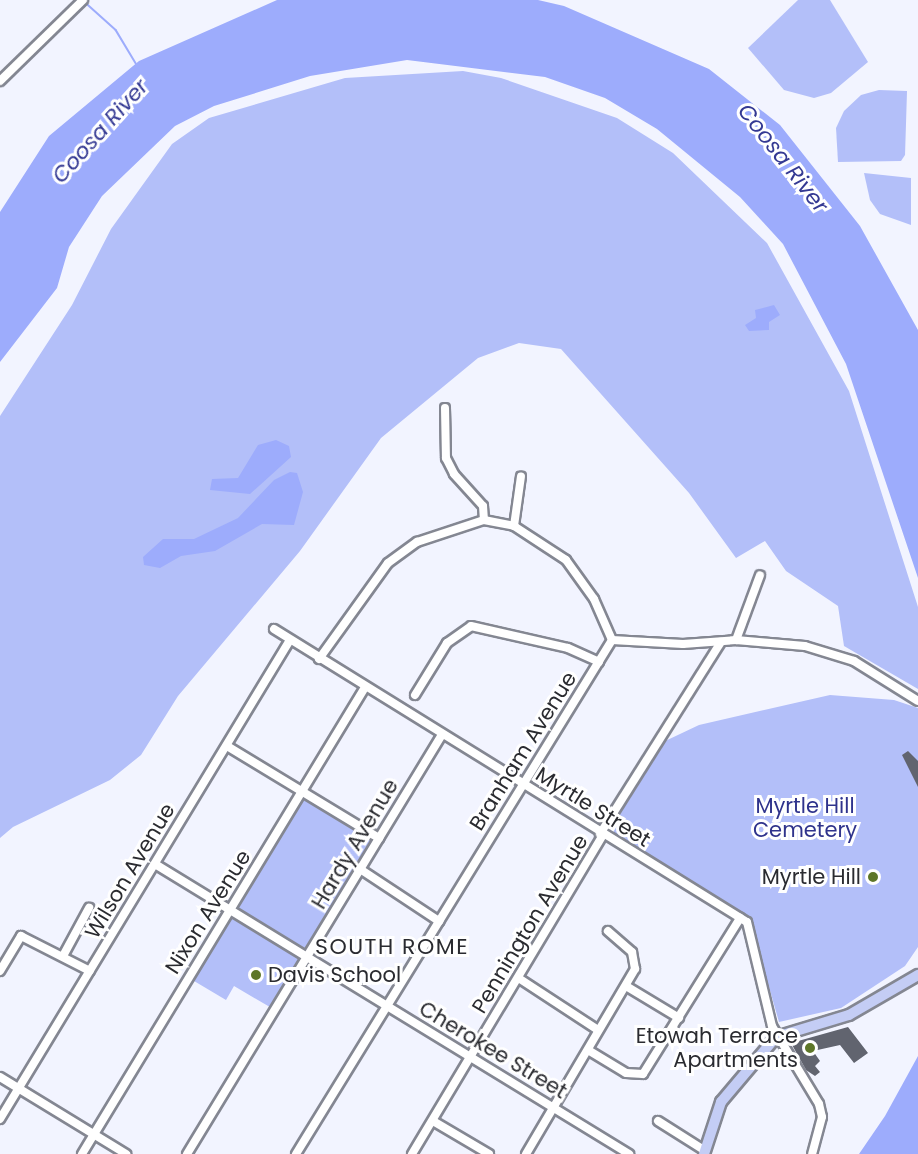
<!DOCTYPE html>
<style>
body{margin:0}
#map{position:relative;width:918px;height:1154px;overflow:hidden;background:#f2f4ff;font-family:Poppins,sans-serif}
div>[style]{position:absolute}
.green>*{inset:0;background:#b3bff9}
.water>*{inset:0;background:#9dacfc}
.stream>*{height:1.5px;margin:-0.75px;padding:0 0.75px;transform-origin:0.75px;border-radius:0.75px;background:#9dacfc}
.building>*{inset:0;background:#61646f}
.roads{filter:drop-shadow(2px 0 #848792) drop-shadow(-2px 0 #848792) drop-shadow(0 2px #848792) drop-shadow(0 -2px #848792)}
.minor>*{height:8px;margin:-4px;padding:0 4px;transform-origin:4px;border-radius:4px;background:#fff}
.major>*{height:10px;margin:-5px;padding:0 5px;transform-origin:5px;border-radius:5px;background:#c4cdf5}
.dots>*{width:16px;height:16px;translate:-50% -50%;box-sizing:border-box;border:3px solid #fff;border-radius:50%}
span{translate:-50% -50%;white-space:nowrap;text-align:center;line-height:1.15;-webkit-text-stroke:6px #fff;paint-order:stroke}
.street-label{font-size:21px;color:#2a2b30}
.park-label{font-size:21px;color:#2f338c}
.poi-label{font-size:21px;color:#2a2b30}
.right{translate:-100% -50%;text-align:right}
.left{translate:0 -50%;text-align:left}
.water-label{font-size:22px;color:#343993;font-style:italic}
.neighbourhood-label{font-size:22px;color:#2a2b30;letter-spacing:1.5px}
</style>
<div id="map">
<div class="green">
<i style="clip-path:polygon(798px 0,830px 0,868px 62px,831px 93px,814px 98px,784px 90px,748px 48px)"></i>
<i style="clip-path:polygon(463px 71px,501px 78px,617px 118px,673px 153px,767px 243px,849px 391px,918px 607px,918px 689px,844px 646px,838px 606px,786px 571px,765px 541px,736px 558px,689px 493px,561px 349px,519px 343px,478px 358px,381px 438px,300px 551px,178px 696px,141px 755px,110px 780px,13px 827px,0 838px,0 416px,72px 305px,111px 229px,172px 144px,209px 118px,345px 78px)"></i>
<i style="clip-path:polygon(879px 90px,907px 91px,905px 155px,901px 161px,838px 162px,836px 128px,844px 111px,861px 95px)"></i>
<i style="clip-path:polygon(864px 173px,911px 178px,911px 225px,880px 214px,870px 200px)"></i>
<i style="clip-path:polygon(830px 695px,894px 700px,918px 708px,918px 947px,905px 966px,841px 1008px,779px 1022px,749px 917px,608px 831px,661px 743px,699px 725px)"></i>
<i style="clip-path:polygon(303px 792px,379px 838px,275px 1010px,234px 986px,226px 1000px,189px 978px)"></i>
</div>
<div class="water">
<i style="clip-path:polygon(277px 0,538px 0,564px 6px,709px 69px,780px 125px,860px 226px,918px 330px,918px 578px,846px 364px,783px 244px,740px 197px,657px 129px,605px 98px,545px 77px,407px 60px,310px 76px,214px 106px,175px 126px,102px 196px,69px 247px,57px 288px,0 362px,0 212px,49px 136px,139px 61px)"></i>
<i style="clip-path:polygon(774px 305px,780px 315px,769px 322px,769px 330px,749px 331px,745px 325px,756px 318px,755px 310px)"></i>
<i style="clip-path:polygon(276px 440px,289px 446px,291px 457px,250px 494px,210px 490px,212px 479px,238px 478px,258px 445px)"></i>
<i style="clip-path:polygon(290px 472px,297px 473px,303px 492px,294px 525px,262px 524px,215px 551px,181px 556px,160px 568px,144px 565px,143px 557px,163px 539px,194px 539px,238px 518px,274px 480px)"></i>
<i style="clip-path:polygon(918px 1056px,918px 1154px,859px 1154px,885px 1116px)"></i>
</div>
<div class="stream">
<i style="left:86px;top:3px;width:40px;rotate:42deg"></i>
<i style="left:116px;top:30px;width:39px;rotate:59deg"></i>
</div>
<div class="building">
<i style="clip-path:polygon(908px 751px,918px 761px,918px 787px,902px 755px)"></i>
<i style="clip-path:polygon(848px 1027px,868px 1053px,854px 1063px,840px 1045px,813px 1051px,820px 1061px,815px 1066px,820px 1072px,815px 1076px,806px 1070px,791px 1043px)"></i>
</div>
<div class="roads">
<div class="minor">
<i style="left:0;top:81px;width:116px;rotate:-44.3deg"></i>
<i style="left:445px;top:408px;width:50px;rotate:88.9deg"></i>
<i style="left:446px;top:458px;width:18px;rotate:63deg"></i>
<i style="left:454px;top:474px;width:43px;rotate:47.8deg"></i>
<i style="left:483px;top:506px;width:14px;rotate:86deg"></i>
<i style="left:514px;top:526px;width:50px;rotate:-82deg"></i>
<i style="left:274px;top:629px;width:556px;rotate:31.78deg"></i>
<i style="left:747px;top:922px;width:107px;rotate:76.5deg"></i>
<i style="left:772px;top:1026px;width:91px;rotate:58.9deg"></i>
<i style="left:819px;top:1104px;width:13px;rotate:77deg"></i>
<i style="left:822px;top:1117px;width:38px;rotate:105deg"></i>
<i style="left:612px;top:640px;width:71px;rotate:3.2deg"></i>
<i style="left:683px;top:644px;width:53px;rotate:-4.3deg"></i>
<i style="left:736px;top:640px;width:69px;rotate:5deg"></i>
<i style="left:805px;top:646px;width:51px;rotate:17deg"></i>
<i style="left:854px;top:661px;width:75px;rotate:32deg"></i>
<i style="left:736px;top:640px;width:69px;rotate:-69.7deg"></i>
<i style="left:319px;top:659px;width:118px;rotate:-54.3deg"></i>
<i style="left:388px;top:563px;width:36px;rotate:-36deg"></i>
<i style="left:417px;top:542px;width:71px;rotate:-18.2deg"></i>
<i style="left:484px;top:520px;width:31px;rotate:11deg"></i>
<i style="left:514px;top:526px;width:62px;rotate:33.2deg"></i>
<i style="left:566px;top:560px;width:48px;rotate:54.3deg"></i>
<i style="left:594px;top:599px;width:45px;rotate:66.3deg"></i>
<i style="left:415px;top:695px;width:61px;rotate:-58.4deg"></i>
<i style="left:447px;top:643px;width:29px;rotate:-35deg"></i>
<i style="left:471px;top:626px;width:99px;rotate:12.8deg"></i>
<i style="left:568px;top:648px;width:34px;rotate:24deg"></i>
<i style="left:227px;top:746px;width:178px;rotate:31.2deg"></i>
<i style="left:600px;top:834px;width:227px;rotate:-57.8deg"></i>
<i style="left:155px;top:864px;width:556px;rotate:31.46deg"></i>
<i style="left:360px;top:869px;width:95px;rotate:33.4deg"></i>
<i style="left:63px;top:956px;width:55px;rotate:-61.6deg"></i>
<i style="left:0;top:971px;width:41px;rotate:-59deg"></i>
<i style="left:21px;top:936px;width:77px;rotate:26.9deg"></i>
<i style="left:520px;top:979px;width:93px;rotate:33.2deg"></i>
<i style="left:626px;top:986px;width:62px;rotate:31.1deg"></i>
<i style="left:588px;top:1050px;width:44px;rotate:31.2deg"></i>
<i style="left:626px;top:1073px;width:17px;rotate:3deg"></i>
<i style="left:643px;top:1074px;width:184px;rotate:-58.1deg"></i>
<i style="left:0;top:1077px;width:148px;rotate:31.4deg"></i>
<i style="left:0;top:1119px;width:560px;rotate:-58.81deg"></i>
<i style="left:433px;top:1121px;width:65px;rotate:30.5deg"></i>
<i style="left:658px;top:1121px;width:54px;rotate:32.2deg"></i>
<i style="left:82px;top:1154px;width:544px;rotate:-58.77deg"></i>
<i style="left:187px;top:1154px;width:489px;rotate:-58.7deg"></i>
<i style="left:296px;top:1154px;width:603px;rotate:-58.42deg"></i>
<i style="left:412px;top:1154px;width:372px;rotate:-59.1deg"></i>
<i style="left:526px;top:1154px;width:215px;rotate:-59.5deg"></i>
<i style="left:635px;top:969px;width:17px;rotate:-100deg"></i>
<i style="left:632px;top:952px;width:32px;rotate:-139deg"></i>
</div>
<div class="major">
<i style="left:704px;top:1154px;width:55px;rotate:-71.9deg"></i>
<i style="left:721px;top:1102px;width:85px;rotate:-49.8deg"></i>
<i style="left:776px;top:1037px;width:76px;rotate:-16.8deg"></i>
<i style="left:849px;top:1015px;width:80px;rotate:-30.1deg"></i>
</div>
</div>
<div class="dots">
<i style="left:873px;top:877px;background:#5d7628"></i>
<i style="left:256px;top:975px;background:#5d7628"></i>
<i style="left:810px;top:1048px;background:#5d7628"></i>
</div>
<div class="street-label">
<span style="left:523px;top:751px;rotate:-58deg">Branham Avenue</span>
<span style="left:593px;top:807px;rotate:32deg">Myrtle Street</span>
<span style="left:355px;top:844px;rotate:-59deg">Hardy Avenue</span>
<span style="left:130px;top:871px;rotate:-59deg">Wilson Avenue</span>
<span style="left:208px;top:912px;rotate:-58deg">Nixon Avenue</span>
<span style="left:530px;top:924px;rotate:-59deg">Pennington Avenue</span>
<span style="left:493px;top:1050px;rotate:31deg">Cherokee Street</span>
</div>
<div class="park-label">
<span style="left:805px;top:818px">Myrtle Hill<br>Cemetery</span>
</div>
<div class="poi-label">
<span class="right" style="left:861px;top:877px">Myrtle Hill</span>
<span class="left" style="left:268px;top:975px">Davis School</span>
<span class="right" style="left:798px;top:1048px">Etowah Terrace<br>Apartments</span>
</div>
<div class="water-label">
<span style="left:100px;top:131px;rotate:-48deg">Coosa River</span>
<span style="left:783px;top:158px;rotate:52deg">Coosa River</span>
</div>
<div class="neighbourhood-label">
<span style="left:392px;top:947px">SOUTH ROME</span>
</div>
</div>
